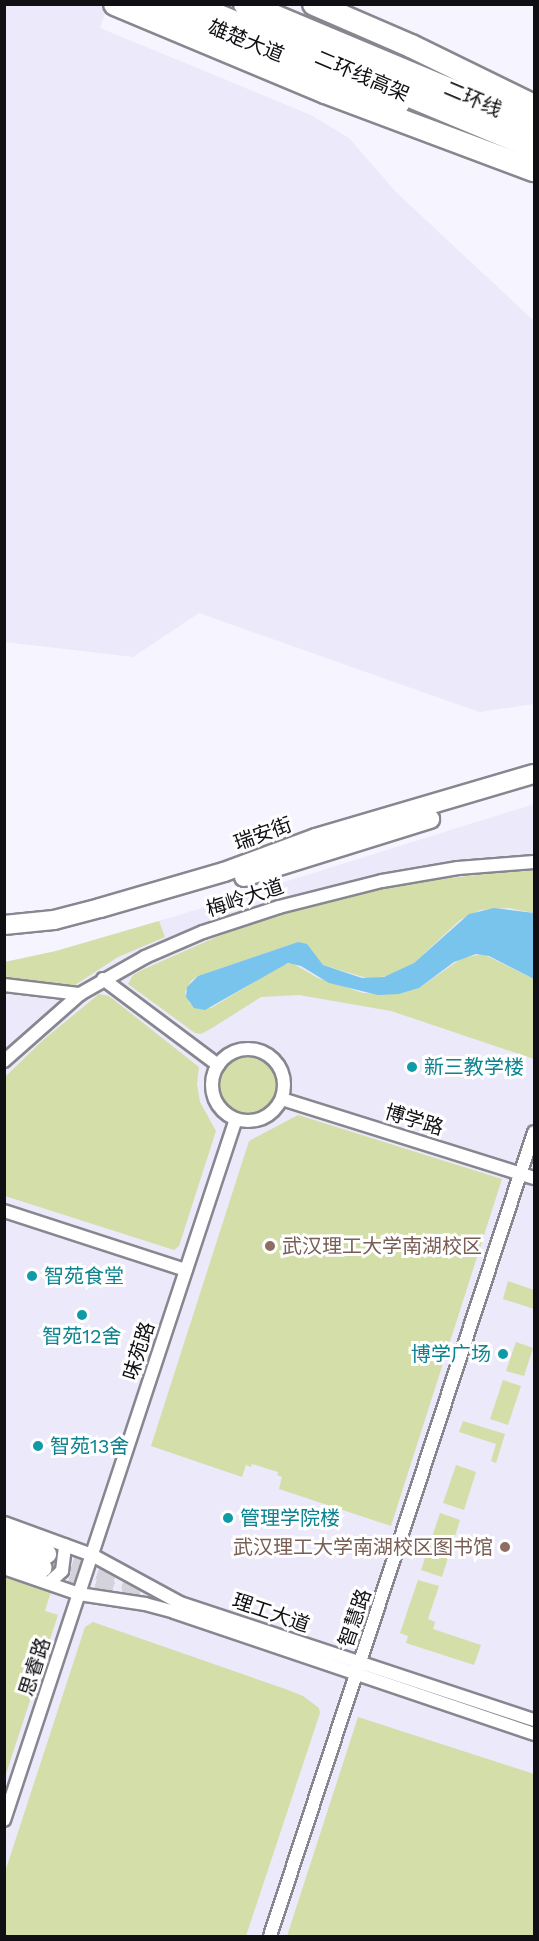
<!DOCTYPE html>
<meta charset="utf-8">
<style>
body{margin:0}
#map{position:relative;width:539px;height:1941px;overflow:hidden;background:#f6f4fe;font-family:"Work Sans","Noto Sans SC",sans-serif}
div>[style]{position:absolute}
.built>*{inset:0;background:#ebe9fa}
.green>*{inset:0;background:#d4dea9}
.round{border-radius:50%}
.water>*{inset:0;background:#78c4ed}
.secondary-tunnel>*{height:18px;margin-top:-9px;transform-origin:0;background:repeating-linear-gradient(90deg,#d4d2db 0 18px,transparent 0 27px)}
.roads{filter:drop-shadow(2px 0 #888790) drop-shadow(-2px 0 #888790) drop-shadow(0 2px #888790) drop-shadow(0 -2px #888790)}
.street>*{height:12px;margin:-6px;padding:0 6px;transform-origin:6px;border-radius:6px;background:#fff}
.street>.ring{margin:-6px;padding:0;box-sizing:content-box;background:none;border:12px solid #fff;border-radius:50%}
.secondary>*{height:18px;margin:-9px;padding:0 9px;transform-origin:9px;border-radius:9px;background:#fff}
.primary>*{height:20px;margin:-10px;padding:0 10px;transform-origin:10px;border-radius:10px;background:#fff}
.highway>*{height:22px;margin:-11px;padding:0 11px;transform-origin:11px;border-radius:11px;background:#fff}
.dots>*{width:16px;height:16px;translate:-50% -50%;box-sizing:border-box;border:3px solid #fff;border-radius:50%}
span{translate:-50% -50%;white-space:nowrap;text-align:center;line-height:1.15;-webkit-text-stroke:6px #fff;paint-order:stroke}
.street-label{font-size:20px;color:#100f13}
.culture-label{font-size:20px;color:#0d838f}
.left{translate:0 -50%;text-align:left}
.right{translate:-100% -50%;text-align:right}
.education-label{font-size:20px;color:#785e54}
.frame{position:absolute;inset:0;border:6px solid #100f13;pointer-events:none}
</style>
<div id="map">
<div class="built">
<i style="clip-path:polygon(5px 5px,100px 5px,107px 7px,100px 28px,311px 115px,349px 138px,396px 192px,534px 321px,534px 704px,479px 712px,199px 613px,133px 657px,5px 642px)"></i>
<i style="clip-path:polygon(534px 804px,534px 1936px,5px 1936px,4px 962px,56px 951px,179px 915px)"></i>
</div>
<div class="green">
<i style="clip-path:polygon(534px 869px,534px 913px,508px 908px,480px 910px,460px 920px,414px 963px,392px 975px,370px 979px,323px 965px,298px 942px,198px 976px,191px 981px,185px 992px,190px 1004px,211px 1008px,282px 965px,292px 963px,318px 978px,363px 993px,399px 994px,419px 988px,462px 958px,483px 954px,534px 979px,534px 1059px,391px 1011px,299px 995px,261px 997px,212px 1028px,201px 1034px,195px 1033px,128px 984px,133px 975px,142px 970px,214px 938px,253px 923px,341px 897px,404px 883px)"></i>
<i style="clip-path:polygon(159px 921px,165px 937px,118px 957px,72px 987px,5px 979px,5px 962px,56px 951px)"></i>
<i style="clip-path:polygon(99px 994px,109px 996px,199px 1067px,197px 1084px,200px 1102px,216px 1131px,179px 1246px,174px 1250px,5px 1196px,5px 1077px,43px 1040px)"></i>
<i class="round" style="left:219px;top:1056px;width:58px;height:58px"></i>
<i style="clip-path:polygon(298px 1115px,502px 1179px,391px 1526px,279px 1489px,282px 1477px,277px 1475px,278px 1472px,252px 1464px,251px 1467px,246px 1465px,242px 1477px,151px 1446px,249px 1141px)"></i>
<i style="clip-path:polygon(508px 1281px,534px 1290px,534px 1309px,503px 1299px)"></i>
<i style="clip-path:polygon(516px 1342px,533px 1348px,524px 1376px,506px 1371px)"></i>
<i style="clip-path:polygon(503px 1380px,521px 1386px,508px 1425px,490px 1419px)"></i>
<i style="clip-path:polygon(463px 1421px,505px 1434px,496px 1463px,491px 1461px,496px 1444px,459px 1432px)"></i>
<i style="clip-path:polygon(456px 1465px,476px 1472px,464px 1510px,443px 1503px)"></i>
<i style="clip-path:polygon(440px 1513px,460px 1520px,442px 1577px,421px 1570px)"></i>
<i style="clip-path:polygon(5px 1575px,51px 1591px,45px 1611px,58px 1615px,5px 1777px)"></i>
<i style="clip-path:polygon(418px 1580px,439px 1586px,428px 1619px,435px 1622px,433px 1629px,481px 1645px,474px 1665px,406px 1643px,408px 1636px,400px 1633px)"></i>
<i style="clip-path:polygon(93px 1622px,288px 1690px,303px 1696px,319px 1708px,320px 1713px,246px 1936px,5px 1936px,5px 1872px,85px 1627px)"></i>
<i style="clip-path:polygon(358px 1717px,534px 1774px,534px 1936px,287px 1936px)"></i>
</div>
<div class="water">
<i style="clip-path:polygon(494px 908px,534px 913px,534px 979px,489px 956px,476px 954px,454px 962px,419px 988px,399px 994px,378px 995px,329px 983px,301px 966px,288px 963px,205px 1010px,194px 1008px,186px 997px,187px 987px,198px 976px,298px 942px,307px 944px,323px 965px,362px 978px,384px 977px,414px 963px,469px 914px)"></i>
</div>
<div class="secondary-tunnel">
<i style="left:47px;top:1554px;width:104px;rotate:18.4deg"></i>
<i style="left:44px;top:1568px;width:108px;rotate:18.4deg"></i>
</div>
<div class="roads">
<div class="street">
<i style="left:103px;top:979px;width:144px;rotate:36.8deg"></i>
<i style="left:4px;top:985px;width:77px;rotate:6.8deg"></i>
<i class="ring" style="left:212px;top:1049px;width:60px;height:60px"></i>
<i style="left:4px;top:1061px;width:101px;rotate:-41.4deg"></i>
<i style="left:80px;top:994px;width:75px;rotate:-29.6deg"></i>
<i style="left:145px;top:957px;width:63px;rotate:-23.3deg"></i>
<i style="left:203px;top:932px;width:80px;rotate:-18.2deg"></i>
<i style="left:279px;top:907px;width:106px;rotate:-14.2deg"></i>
<i style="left:382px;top:881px;width:77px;rotate:-9.7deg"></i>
<i style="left:458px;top:868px;width:76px;rotate:-4.5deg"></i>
<i style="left:282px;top:1099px;width:264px;rotate:17.4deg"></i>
<i style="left:4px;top:1211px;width:191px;rotate:18deg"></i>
<i style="left:4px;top:1523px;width:94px;rotate:20deg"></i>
<i style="left:92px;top:1555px;width:100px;rotate:28.6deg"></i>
<i style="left:180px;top:1603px;width:373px;rotate:18.3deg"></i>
<i style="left:4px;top:1568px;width:79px;rotate:19.1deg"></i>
<i style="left:79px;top:1594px;width:67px;rotate:8.6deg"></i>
<i style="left:145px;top:1604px;width:30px;rotate:15deg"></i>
<i style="left:174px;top:1612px;width:380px;rotate:18.7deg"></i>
<i style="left:49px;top:1583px;width:18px;rotate:-43deg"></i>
<i style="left:62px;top:1571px;width:26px;rotate:-83deg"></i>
<i style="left:4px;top:1820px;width:738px;rotate:-71.69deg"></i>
<i style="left:270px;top:1936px;width:846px;rotate:-71.82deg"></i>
</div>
<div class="secondary">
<i style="left:244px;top:877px;width:195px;rotate:-17.3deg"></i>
<i style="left:4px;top:925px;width:50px;rotate:-5.7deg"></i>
<i style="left:54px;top:920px;width:48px;rotate:-14.6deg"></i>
<i style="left:100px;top:908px;width:129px;rotate:-16.2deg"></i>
<i style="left:224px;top:872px;width:98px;rotate:-20.3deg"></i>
<i style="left:316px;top:838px;width:227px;rotate:-16.4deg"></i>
<i style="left:4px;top:1538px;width:46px;rotate:20.4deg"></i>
<i style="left:4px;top:1554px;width:41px;rotate:19.7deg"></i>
</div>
<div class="primary">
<i style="left:158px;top:4px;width:261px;rotate:22.5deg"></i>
</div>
<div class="highway">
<i style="left:115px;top:4px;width:228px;rotate:22.7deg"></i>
<i style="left:325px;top:92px;width:223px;rotate:20.5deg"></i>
<i style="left:190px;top:4px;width:373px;rotate:22.7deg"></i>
<i style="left:245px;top:4px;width:313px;rotate:22.7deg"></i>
<i style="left:314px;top:4px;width:106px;rotate:23.4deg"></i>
<i style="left:411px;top:46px;width:137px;rotate:26deg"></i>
</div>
</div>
<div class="dots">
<i style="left:412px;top:1067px;background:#0f9aa8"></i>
<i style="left:270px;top:1246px;background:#8d6e63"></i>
<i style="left:32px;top:1276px;background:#0f9aa8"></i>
<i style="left:82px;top:1315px;background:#0f9aa8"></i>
<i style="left:503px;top:1354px;background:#0f9aa8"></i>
<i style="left:38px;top:1446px;background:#0f9aa8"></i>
<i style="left:228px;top:1518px;background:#0f9aa8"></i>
<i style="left:505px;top:1547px;background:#8d6e63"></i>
</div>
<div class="street-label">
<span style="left:246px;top:41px;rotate:22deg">雄楚大道</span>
<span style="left:362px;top:76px;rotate:23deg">二环线高架</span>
<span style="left:473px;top:99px;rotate:23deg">二环线</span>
<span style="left:263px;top:834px;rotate:-20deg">瑞安街</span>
<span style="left:245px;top:898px;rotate:-18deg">梅岭大道</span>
<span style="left:414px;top:1120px;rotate:17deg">博学路</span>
<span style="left:139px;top:1351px;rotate:-72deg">味苑路</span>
<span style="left:271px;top:1613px;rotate:19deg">理工大道</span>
<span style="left:355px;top:1618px;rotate:-71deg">智慧路</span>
<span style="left:35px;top:1667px;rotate:-72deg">思睿路</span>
</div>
<div class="culture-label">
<span class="left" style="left:424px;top:1067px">新三教学楼</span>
<span class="left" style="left:44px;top:1276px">智苑食堂</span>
<span style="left:82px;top:1336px">智苑12舍</span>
<span class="right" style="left:491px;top:1354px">博学广场</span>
<span class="left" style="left:50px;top:1446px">智苑13舍</span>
<span class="left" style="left:240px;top:1518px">管理学院楼</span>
</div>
<div class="education-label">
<span class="left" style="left:282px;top:1246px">武汉理工大学南湖校区</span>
<span class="right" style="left:493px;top:1547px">武汉理工大学南湖校区图书馆</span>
</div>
<div class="frame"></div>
</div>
